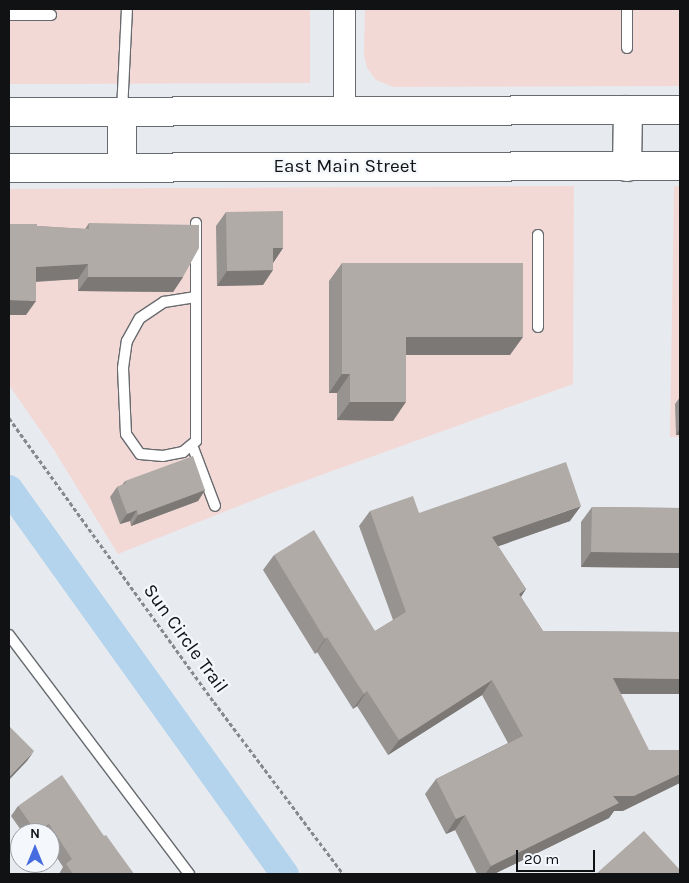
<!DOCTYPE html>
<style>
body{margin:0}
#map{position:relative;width:689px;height:883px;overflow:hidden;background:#e7eaef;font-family:Karla,sans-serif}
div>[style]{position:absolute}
.commercial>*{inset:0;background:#f3d9d5}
.canal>*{height:28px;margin:-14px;padding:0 14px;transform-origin:14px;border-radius:14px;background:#b3d4ec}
.path>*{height:3px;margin-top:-1.5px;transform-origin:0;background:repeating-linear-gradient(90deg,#86888b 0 4px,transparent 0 6.5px)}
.roads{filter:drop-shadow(1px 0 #676a6e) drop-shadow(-1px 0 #676a6e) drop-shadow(0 1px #676a6e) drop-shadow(0 -1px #676a6e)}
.service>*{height:10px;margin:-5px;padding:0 5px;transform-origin:5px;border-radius:5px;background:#fff}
.minor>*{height:21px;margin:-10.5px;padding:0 10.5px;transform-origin:10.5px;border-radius:10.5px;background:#fff}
.primary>*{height:28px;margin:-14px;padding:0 14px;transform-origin:14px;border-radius:14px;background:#fff}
.wall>*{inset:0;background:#979390}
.shaded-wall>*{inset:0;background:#7b7875}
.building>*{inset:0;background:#b0aba7}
span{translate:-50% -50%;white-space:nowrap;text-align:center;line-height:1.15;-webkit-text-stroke:4.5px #f4f7fc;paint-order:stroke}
.street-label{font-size:19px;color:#111214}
.frame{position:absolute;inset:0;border:10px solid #111214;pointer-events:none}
.north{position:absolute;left:10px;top:823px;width:50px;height:50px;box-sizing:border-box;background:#f4f7fc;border:1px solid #999b9f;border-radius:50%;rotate:0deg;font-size:14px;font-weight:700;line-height:20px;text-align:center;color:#111214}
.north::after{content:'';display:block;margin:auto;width:18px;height:22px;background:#476cdf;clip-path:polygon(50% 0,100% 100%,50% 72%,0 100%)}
.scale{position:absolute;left:516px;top:850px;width:79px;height:22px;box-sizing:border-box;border:2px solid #111214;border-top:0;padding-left:6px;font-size:15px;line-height:18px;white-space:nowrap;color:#111214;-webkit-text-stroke:4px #f4f7fc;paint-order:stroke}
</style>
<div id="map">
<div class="commercial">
<i style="clip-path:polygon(9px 9px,310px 9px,310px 83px,9px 84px)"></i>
<i style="clip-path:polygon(365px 9px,680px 9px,680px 86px,393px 87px,376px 80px,367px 68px,364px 54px)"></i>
<i style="clip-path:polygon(574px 186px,573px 384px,274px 492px,118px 554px,54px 450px,9px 385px,9px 189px)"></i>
<i style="clip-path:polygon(674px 186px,680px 186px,680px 437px,670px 437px)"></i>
</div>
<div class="canal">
<i style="left:9px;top:489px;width:474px;rotate:54.4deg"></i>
</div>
<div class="path">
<i style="left:9px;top:418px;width:350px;rotate:54.2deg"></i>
<i style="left:214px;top:702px;width:215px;rotate:53.1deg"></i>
</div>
<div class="roads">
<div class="service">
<i style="left:627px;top:9px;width:39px;rotate:90deg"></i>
<i style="left:9px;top:15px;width:42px"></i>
<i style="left:122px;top:111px;width:102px;rotate:-87.2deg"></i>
<i style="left:196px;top:223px;width:218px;rotate:90deg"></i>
<i style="left:196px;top:441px;width:17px;rotate:140deg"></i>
<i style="left:183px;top:452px;width:20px;rotate:169deg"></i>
<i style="left:163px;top:456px;width:23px;rotate:-175deg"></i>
<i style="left:140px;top:454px;width:24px;rotate:-125deg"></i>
<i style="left:126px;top:434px;width:66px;rotate:-92.6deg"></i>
<i style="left:123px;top:368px;width:27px;rotate:-82deg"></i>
<i style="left:127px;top:341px;width:26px;rotate:-61deg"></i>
<i style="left:140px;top:318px;width:29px;rotate:-34deg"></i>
<i style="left:164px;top:302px;width:32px;rotate:-9deg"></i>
<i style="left:538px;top:327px;width:92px;rotate:-90deg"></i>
<i style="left:192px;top:445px;width:65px;rotate:69.3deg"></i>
<i style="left:9px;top:635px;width:299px;rotate:53deg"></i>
</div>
<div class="minor">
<i style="left:344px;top:111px;width:102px;rotate:-90deg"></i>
</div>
<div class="primary">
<i style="left:9px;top:112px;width:671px;rotate:-0.17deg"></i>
<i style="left:122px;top:112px;width:56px;rotate:90deg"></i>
<i style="left:627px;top:167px;width:57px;rotate:-89deg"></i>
<i style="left:9px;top:168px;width:671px;rotate:-0.17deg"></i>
</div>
</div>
<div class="wall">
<i style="clip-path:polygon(226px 212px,283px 248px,273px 263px,263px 285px,217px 286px,216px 226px)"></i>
<i style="clip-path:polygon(89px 223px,183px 277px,173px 292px,78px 291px,78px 279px,36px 282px,26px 315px,9px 315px,9px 224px,37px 226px,85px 229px)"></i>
<i style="clip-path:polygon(342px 263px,510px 355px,406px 355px,393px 421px,337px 420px,337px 393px,329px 393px,329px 281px)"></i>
<i style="clip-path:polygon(680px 397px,680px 435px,676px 435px,675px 404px)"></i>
<i style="clip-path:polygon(125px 481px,205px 490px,198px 501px,131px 526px,130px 521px,120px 524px,110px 497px,117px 487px,122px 485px)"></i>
<i style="clip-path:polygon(592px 507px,680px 508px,680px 568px,581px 567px,581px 522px)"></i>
<i style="clip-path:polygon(370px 511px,570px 521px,498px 546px,526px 589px,521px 597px,543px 631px,680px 632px,680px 694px,621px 694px,623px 811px,614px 811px,609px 818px,494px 874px,477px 874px,455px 830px,446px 834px,425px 794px,436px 779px,508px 743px,482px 695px,388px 755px,357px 706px,353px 709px,317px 652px,315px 654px,263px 570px,274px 555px,375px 631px,393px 620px,359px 526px)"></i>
<i style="clip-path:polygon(18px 806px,104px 836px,134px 874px,59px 874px,63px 867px,50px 847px,50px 833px,23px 833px,11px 816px)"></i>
</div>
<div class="shaded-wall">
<i style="clip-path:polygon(273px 248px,283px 248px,273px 263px)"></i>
<i style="clip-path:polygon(88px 264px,78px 279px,26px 282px,36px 267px)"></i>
<i style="clip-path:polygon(273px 270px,263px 285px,217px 286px,227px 271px)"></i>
<i style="clip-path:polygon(88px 277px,183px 277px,173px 292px,78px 291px)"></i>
<i style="clip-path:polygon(9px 300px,36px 301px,26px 315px,9px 315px)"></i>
<i style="clip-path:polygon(406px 337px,523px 337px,510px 355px,393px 355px)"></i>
<i style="clip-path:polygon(342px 374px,350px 374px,337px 393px,329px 393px)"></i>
<i style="clip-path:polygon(350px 402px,406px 402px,393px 421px,337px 420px)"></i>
<i style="clip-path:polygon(680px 428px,680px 435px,676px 435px)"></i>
<i style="clip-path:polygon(205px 490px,198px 501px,131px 526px,138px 515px)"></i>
<i style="clip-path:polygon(581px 506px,570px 521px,482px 552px,492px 537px)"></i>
<i style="clip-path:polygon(137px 510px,130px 521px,120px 524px,127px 514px)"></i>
<i style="clip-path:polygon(591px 552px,680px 553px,680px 568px,581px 567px)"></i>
<i style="clip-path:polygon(526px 589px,516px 604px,519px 594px)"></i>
<i style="clip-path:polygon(327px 637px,317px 652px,315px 654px,325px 639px)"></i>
<i style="clip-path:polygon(613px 678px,680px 679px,680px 694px,603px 694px)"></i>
<i style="clip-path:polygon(492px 680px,482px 695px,388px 755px,399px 740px)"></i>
<i style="clip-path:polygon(367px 691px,357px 706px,353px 709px,364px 694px)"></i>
<i style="clip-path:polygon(34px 751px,27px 761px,9px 780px,9px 777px)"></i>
<i style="clip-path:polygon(680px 774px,680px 783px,623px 811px,614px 811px,609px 818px,494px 874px,485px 874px,491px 866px,613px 796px)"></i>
<i style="clip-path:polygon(465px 815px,455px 830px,446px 834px,456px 819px)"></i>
<i style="clip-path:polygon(49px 824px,43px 833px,37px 833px)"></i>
</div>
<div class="building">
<i style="clip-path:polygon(283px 211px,283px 248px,273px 248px,273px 270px,227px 271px,226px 212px)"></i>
<i style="clip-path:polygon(89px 223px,199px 225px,199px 248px,183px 277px,88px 277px,88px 264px,36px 267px,36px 301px,9px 300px,9px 224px,37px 224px,37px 226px,89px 229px)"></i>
<i style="clip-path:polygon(342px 263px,523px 263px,523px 337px,406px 337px,406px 402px,350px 402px,350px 374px,342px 374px)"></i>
<i style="clip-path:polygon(193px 456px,205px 490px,138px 515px,137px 510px,127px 514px,117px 487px,126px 483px,125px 481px)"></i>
<i style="clip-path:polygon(566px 462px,581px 506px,492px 537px,526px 589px,519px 594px,543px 631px,680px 632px,680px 679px,613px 678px,649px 750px,680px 750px,680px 774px,634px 796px,613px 796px,619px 803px,491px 866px,465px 815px,456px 819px,436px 779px,523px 736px,492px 680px,399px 740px,367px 691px,364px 694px,327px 637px,325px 639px,274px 555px,314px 530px,375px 631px,406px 612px,370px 511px,413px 496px,419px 513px)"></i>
<i style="clip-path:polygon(592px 507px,680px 508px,680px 553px,591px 552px)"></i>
<i style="clip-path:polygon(9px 726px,34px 751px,9px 777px)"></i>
<i style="clip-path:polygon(62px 775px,104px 836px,106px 835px,134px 874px,73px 874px,66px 864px,72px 859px,49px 824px,37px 833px,18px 806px)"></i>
<i style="clip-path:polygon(644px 831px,680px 870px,680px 874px,596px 874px)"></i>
</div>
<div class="street-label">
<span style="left:345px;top:167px">East Main Street</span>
<span style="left:185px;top:639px;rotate:54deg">Sun Circle Trail</span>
</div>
<div class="frame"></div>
<div class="north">N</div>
<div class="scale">20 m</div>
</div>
